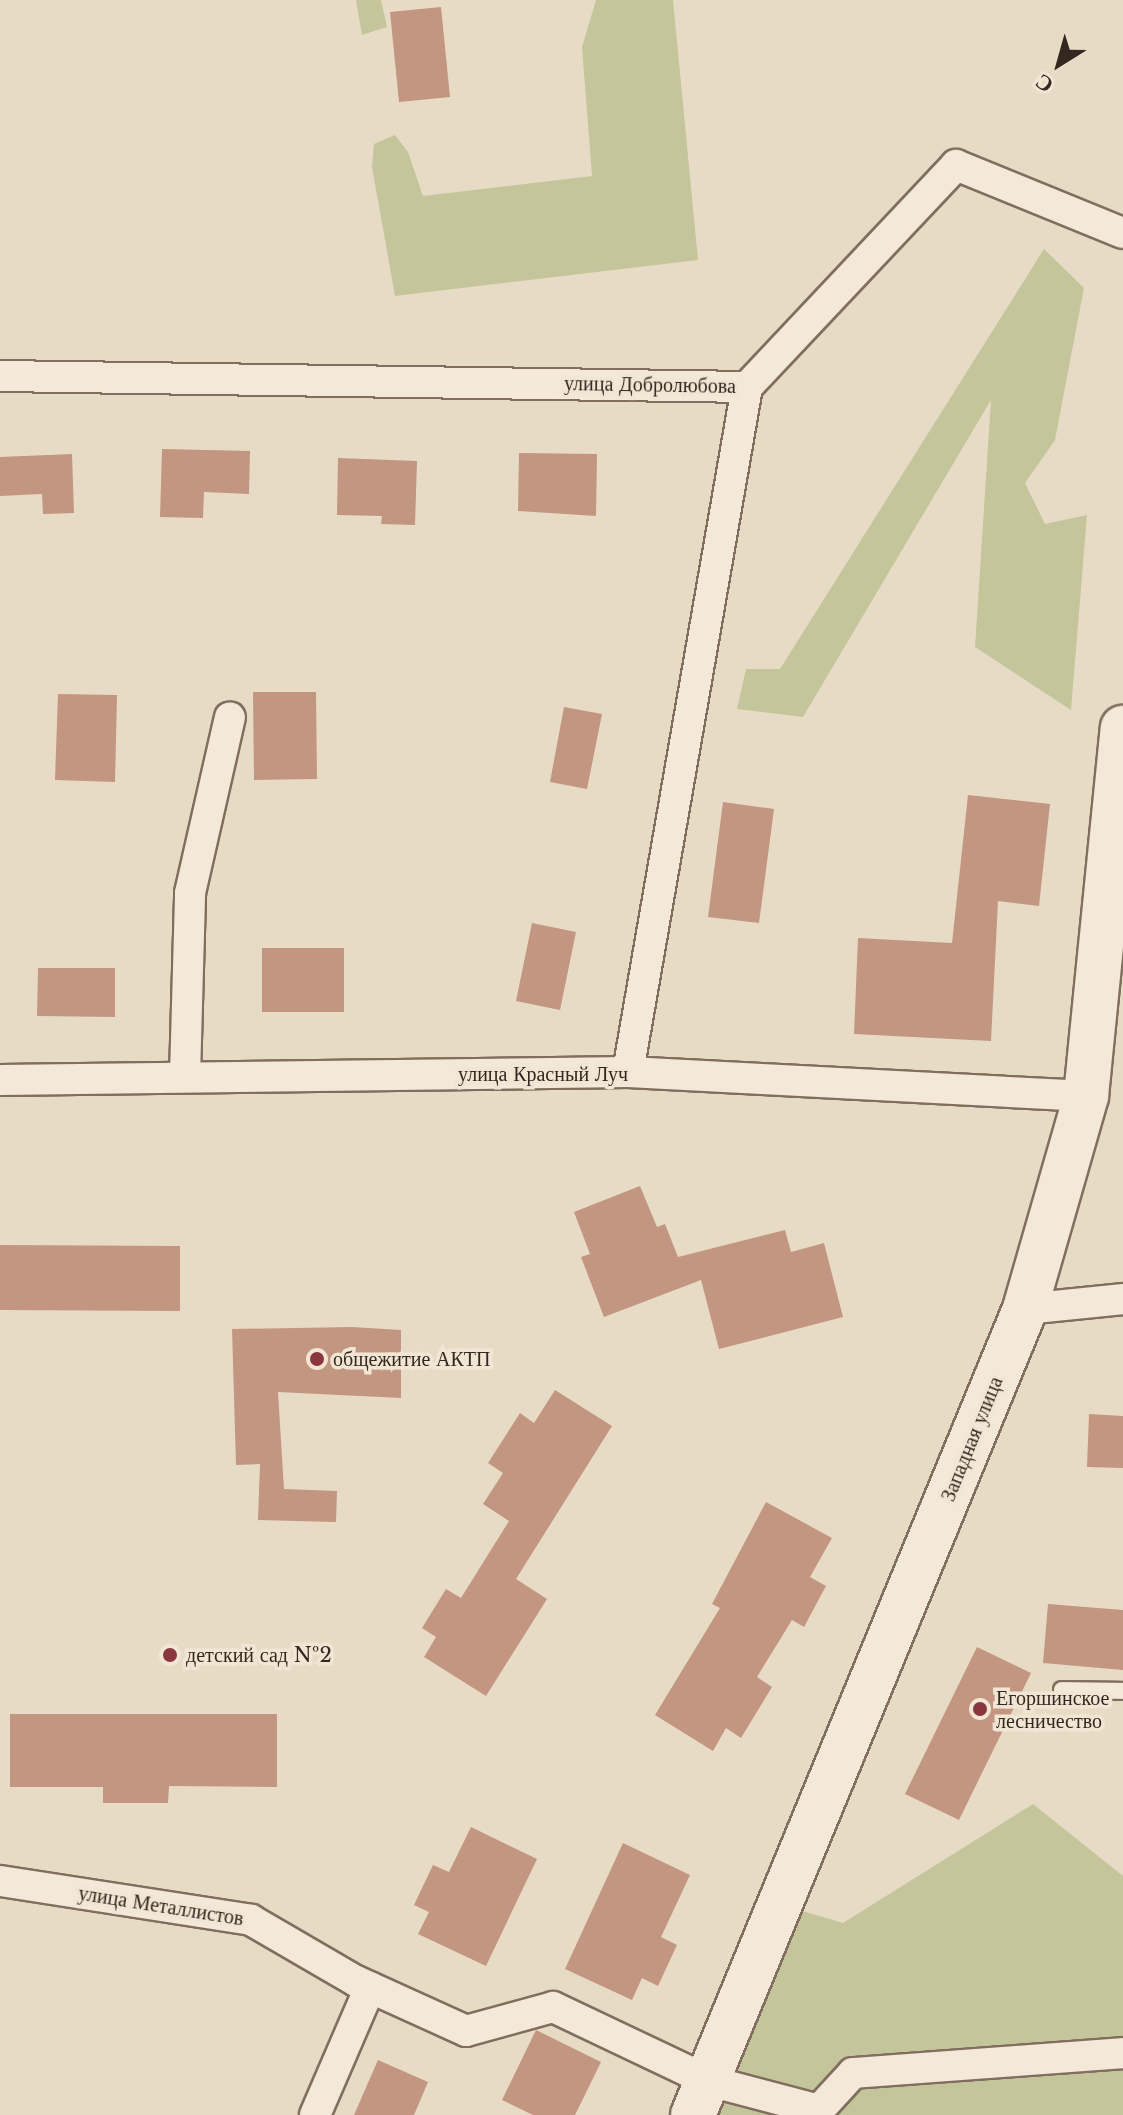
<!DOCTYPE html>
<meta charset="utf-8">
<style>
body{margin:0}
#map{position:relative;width:1123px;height:2115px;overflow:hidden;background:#e8dbc6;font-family:"Libre Baskerville",serif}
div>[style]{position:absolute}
.green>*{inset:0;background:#c4c59b}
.building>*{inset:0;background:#c29681}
.roads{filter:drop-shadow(2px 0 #816e5e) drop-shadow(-2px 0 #816e5e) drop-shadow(0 2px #816e5e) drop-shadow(0 -2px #816e5e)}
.lane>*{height:16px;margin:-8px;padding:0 8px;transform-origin:8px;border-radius:8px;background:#f4e9d8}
.street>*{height:30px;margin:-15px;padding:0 15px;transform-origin:15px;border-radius:15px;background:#f4e9d8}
.secondary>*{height:44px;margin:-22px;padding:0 22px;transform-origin:22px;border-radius:22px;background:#f4e9d8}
.dots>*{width:22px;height:22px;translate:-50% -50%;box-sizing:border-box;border:4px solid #f1e6d4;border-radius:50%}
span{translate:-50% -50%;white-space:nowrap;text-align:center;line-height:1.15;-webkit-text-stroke:7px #f1e6d4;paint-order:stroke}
.street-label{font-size:20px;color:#332820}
.poi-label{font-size:20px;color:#332820}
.left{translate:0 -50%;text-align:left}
.north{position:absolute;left:1019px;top:24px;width:80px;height:80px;-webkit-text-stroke:6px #f1e6d4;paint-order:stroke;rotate:217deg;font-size:22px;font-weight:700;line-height:32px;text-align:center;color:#332820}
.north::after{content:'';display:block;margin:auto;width:28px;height:36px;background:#332820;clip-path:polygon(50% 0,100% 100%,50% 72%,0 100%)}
</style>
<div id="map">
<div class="green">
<i style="clip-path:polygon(356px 0,381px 0,387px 27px,362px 35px)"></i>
<i style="clip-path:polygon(596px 0,673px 0,698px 260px,395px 296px,372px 167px,374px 144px,395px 135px,408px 152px,423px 196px,592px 176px,582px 47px)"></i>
<i style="clip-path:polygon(1044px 249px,1084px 288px,1055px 440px,1025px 483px,1045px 524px,1087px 515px,1071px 710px,975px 647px,991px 400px,803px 717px,737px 709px,746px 669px,780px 669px)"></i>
<i style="clip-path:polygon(1033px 1804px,1123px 1876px,1123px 2115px,708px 2115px,796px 1909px,843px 1923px)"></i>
</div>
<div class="building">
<i style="clip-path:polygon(441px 7px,450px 97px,399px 102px,390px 12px)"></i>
<i style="clip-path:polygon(162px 449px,250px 451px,249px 494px,204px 492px,203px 518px,160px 517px)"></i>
<i style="clip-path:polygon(519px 453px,597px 454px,596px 516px,518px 511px)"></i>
<i style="clip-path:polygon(72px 454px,74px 513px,43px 514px,42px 494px,0 496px,0 457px)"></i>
<i style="clip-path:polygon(338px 458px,417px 461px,415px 525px,381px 524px,382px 516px,337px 515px)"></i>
<i style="clip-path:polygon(253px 692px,316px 692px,317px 779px,254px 780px)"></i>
<i style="clip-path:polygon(58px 694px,117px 695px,115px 782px,55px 780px)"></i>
<i style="clip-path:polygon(564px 707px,602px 714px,587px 789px,550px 782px)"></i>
<i style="clip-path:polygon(968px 795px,1050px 804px,1039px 906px,998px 901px,991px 1041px,854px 1034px,858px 938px,952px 943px)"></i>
<i style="clip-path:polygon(723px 802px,774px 809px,759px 923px,708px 917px)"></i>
<i style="clip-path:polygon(532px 923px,576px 932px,560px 1010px,516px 1001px)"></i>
<i style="clip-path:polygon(262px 948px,344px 948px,344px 1012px,262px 1012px)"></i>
<i style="clip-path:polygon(38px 968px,115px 968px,115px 1017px,37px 1016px)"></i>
<i style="clip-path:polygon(640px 1186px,657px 1227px,665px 1224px,678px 1257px,785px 1230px,791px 1252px,824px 1243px,843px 1317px,719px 1349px,701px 1280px,604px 1317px,581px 1257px,590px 1254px,574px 1212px)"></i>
<i style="clip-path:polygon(0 1245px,180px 1246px,180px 1311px,0 1310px)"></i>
<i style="clip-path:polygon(352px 1327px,401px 1330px,401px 1398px,278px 1392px,284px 1489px,337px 1491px,336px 1522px,258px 1520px,260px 1464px,236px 1465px,232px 1329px)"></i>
<i style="clip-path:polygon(555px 1390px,612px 1426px,516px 1579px,547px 1599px,486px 1696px,424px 1657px,436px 1637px,422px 1628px,446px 1589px,461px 1598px,509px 1521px,483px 1504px,503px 1473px,488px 1463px,520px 1413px,534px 1423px)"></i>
<i style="clip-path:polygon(1089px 1414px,1123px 1416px,1123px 1468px,1087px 1467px)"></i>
<i style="clip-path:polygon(766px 1502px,832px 1538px,810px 1577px,826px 1586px,804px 1627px,792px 1620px,757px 1677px,772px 1687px,741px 1738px,726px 1728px,713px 1751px,655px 1715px,720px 1608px,712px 1604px)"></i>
<i style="clip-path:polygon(1048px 1604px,1123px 1610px,1123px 1670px,1043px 1663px)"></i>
<i style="clip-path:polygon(977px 1647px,1031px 1673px,959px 1820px,905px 1794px)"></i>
<i style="clip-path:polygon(10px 1714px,277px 1714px,277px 1787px,169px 1786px,168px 1803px,103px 1803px,103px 1787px,10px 1787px)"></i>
<i style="clip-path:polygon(471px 1827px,537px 1859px,486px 1966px,418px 1934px,429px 1912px,414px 1905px,433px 1865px,449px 1872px)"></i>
<i style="clip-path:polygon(623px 1843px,690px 1875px,661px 1937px,677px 1945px,658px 1986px,642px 1978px,632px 2000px,565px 1969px)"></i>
<i style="clip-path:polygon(536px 2030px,601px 2062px,575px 2115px,533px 2115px,502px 2100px)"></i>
<i style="clip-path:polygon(378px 2060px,428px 2082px,414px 2115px,354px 2115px)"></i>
</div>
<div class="roads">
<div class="lane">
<i style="left:1062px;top:1690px;width:61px;rotate:0.9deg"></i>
</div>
<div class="street">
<i style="left:0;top:376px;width:747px;rotate:0.84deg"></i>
<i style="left:747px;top:387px;width:695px;rotate:99.86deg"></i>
<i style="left:747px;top:387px;width:305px;rotate:-46.7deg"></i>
<i style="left:956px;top:165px;width:180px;rotate:22.2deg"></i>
<i style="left:185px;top:1076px;width:183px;rotate:-88.4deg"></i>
<i style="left:190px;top:893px;width:180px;rotate:-77.2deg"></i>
<i style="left:0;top:1080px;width:628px;rotate:-0.73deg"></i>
<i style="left:628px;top:1072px;width:459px;rotate:3deg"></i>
<i style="left:1025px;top:1309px;width:99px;rotate:-5.8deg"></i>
<i style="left:0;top:1881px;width:254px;rotate:8.8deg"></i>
<i style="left:251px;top:1920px;width:121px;rotate:30.2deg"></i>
<i style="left:356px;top:1981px;width:121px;rotate:24.4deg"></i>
<i style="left:466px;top:2031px;width:90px;rotate:-15.4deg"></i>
<i style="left:553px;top:2007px;width:173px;rotate:25.4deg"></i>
<i style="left:709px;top:2081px;width:114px;rotate:14.8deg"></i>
<i style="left:819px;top:2110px;width:50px;rotate:-47.4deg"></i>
<i style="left:853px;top:2073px;width:271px;rotate:-4.2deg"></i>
<i style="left:315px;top:2115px;width:139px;rotate:-66.7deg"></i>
</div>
<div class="secondary">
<i style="left:693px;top:2115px;width:872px;rotate:-67.61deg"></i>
<i style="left:1025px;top:1309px;width:222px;rotate:-74deg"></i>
<i style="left:1086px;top:1096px;width:370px;rotate:-84.3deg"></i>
</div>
</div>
<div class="dots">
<i style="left:317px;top:1359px;background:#89363e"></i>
<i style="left:170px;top:1655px;background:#89363e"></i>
<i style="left:980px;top:1709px;background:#89363e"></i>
</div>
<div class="street-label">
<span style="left:650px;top:385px;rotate:1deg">улица Добролюбова</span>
<span style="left:543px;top:1074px">улица Красный Луч</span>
<span style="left:972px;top:1439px;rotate:-68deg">Западная улица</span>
<span style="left:161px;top:1906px;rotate:9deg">улица Металлистов</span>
</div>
<div class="poi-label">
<span class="left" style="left:333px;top:1359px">общежитие АКТП</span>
<span class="left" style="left:186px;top:1655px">детский сад №2</span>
<span class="left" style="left:996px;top:1710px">Егоршинское<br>лесничество</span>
</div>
<div class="north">С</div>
</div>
